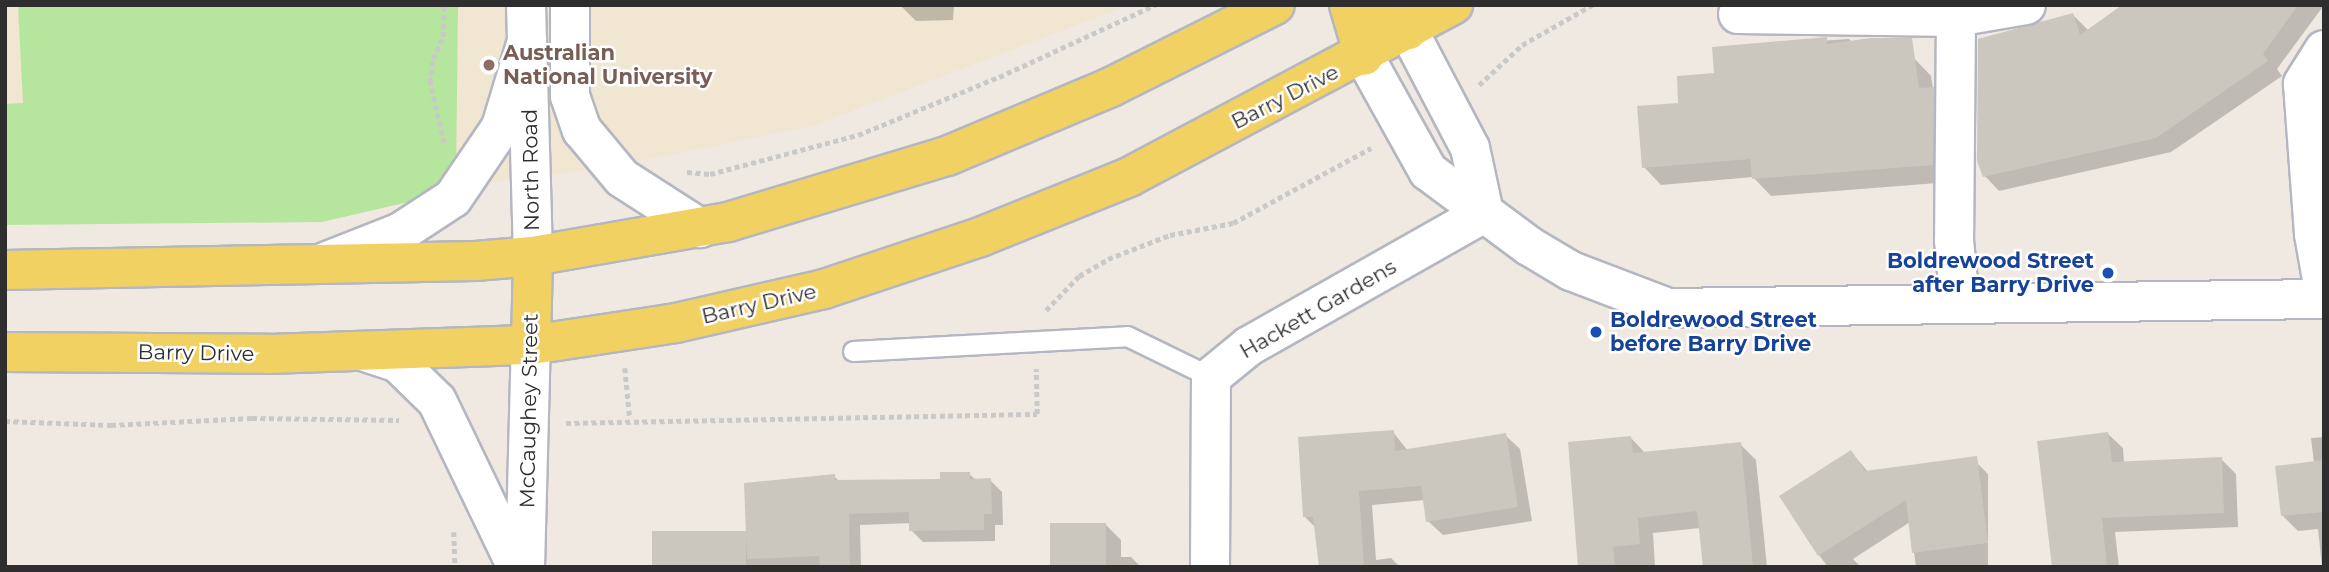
<!DOCTYPE html>
<style>
body{margin:0}
#map{position:relative;width:2329px;height:572px;overflow:hidden;background:#efe9e1;font-family:Montserrat,sans-serif}
div>[style]{position:absolute}
.education>*{inset:0;background:#f0e6d1}
.green>*{inset:0;background:#b6e59e}
.shadow>*{inset:0;background:#0003}
.building>*{inset:0;background:#cbc7bf}
.path>*{height:4.5px;margin-top:-2.25px;transform-origin:0;background:repeating-linear-gradient(90deg,#c9c9c9 0 5px,transparent 0 8.5px)}
.roads{filter:drop-shadow(2px 0 #b4b7c1) drop-shadow(-2px 0 #b4b7c1) drop-shadow(0 2px #b4b7c1) drop-shadow(0 -2px #b4b7c1)}
.service>*{height:19px;margin:-9.5px;padding:0 9.5px;transform-origin:9.5px;border-radius:9.5px;background:#fff}
.minor>*{height:38px;margin:-19px;padding:0 19px;transform-origin:19px;border-radius:19px;background:#fff}
.tertiary>*{height:38px;margin:-19px;padding:0 19px;transform-origin:19px;border-radius:19px;background:#fff}
.primary>*{height:38px;margin:-19px;padding:0 19px;transform-origin:19px;border-radius:19px;background:#f2d163}
.dots>*{width:19px;height:19px;translate:-50% -50%;box-sizing:border-box;border:4px solid #fff;border-radius:50%}
span{translate:-50% -50%;white-space:nowrap;text-align:center;line-height:1.15;-webkit-text-stroke:5px #fff;paint-order:stroke}
.education-label{font-size:21px;color:#785e54;font-weight:700}
.left{translate:0 -50%;text-align:left}
.street-label{font-size:21px;color:#2e2e2e}
.transit-label{font-size:21px;color:#164399;font-weight:700}
.right{translate:-100% -50%;text-align:right}
.frame{position:absolute;inset:0;border:7px solid #2e2e2e;pointer-events:none}
</style>
<div id="map">
<div class="education">
<i style="clip-path:polygon(5px 5px,1129px 5px,815px 125px,611px 167px,430px 190px,5px 190px)"></i>
</div>
<div class="green">
<i style="clip-path:polygon(18px 5px,458px 5px,456px 181px,430px 197px,322px 222px,5px 225px,5px 104px,23px 103px)"></i>
</div>
<div class="shadow">
<i style="clip-path:polygon(900px 5px,954px 5px,953px 20px,916px 21px)"></i>
<i style="clip-path:polygon(2125px 5px,2324px 5px,2277px 69px,2282px 76px,2171px 152px,1999px 191px,1985px 176px,2073px 15px,2089px 31px)"></i>
<i style="clip-path:polygon(1849px 39px,1866px 56px,1914px 58px,1931px 76px,1933px 89px,1950px 106px,1950px 182px,1771px 196px,1753px 177px,1661px 185px,1644px 167px,1680px 105px,1716px 75px,1714px 48px)"></i>
<i style="clip-path:polygon(1393px 432px,1408px 451px,1505px 435px,1520px 449px,1532px 521px,1443px 535px,1428px 521px,1425px 500px,1372px 505px,1376px 560px,1391px 558px,1400px 567px,1321px 567px,1316px 528px,1305px 517px)"></i>
<i style="clip-path:polygon(2108px 434px,2123px 448px,2124px 463px,2221px 459px,2236px 474px,2238px 527px,2115px 532px,2119px 567px,2054px 567px)"></i>
<i style="clip-path:polygon(2324px 437px,2324px 567px,2322px 567px,2318px 529px,2298px 531px,2282px 515px,2314px 463px,2311px 438px)"></i>
<i style="clip-path:polygon(1631px 438px,1646px 454px,1740px 444px,1756px 460px,1767px 567px,1704px 567px,1700px 528px,1653px 533px,1655px 567px,1579px 567px)"></i>
<i style="clip-path:polygon(1851px 452px,1869px 473px,1973px 459px,1988px 474px,1988px 567px,1916px 567px,1910px 522px,1853px 559px,1861px 567px,1828px 567px,1819px 555px)"></i>
<i style="clip-path:polygon(969px 474px,976px 480px,990px 480px,1002px 492px,1003px 525px,995px 525px,995px 541px,923px 542px,911px 530px,911px 523px,860px 525px,861px 567px,654px 567px,748px 533px,834px 476px,840px 482px,941px 481px)"></i>
<i style="clip-path:polygon(1106px 525px,1121px 540px,1121px 557px,1131px 557px,1141px 567px,1052px 567px)"></i>
</div>
<div class="building">
<i style="clip-path:polygon(2122px 5px,2298px 5px,2263px 54px,2268px 61px,2156px 138px,1983px 177px,1977px 161px,1978px 39px,2073px 13px,2080px 35px)"></i>
<i style="clip-path:polygon(1827px 37px,1827px 44px,1871px 38px,1912px 38px,1919px 88px,1934px 87px,1933px 165px,1752px 179px,1750px 159px,1642px 168px,1637px 106px,1678px 103px,1677px 76px,1714px 73px,1712px 47px)"></i>
<i style="clip-path:polygon(1394px 430px,1395px 451px,1506px 433px,1518px 507px,1426px 522px,1421px 486px,1359px 491px,1364px 567px,1319px 567px,1313px 517px,1303px 517px,1298px 437px)"></i>
<i style="clip-path:polygon(2108px 432px,2112px 462px,2222px 457px,2224px 513px,2102px 518px,2107px 567px,2052px 567px,2037px 441px)"></i>
<i style="clip-path:polygon(1631px 436px,1633px 453px,1741px 442px,1753px 567px,1703px 567px,1697px 511px,1638px 518px,1640px 544px,1613px 547px,1615px 567px,1578px 567px,1568px 442px)"></i>
<i style="clip-path:polygon(1851px 450px,1865px 471px,1977px 456px,1988px 543px,1912px 553px,1906px 500px,1818px 556px,1779px 496px)"></i>
<i style="clip-path:polygon(2324px 460px,2324px 512px,2281px 516px,2275px 466px)"></i>
<i style="clip-path:polygon(940px 472px,970px 472px,970px 479px,991px 478px,992px 514px,984px 514px,984px 530px,909px 531px,909px 512px,849px 514px,850px 567px,820px 567px,819px 556px,747px 559px,744px 483px,835px 474px,835px 480px,940px 479px)"></i>
<i style="clip-path:polygon(1050px 523px,1106px 523px,1106px 567px,1050px 567px)"></i>
<i style="clip-path:polygon(652px 531px,746px 531px,746px 567px,652px 567px)"></i>
</div>
<div class="path">
<i style="left:1479px;top:85px;width:59px;rotate:-42.9deg"></i>
<i style="left:1522px;top:45px;width:81px;rotate:-29.7deg"></i>
<i style="left:444px;top:143px;width:62px;rotate:-103.1deg"></i>
<i style="left:430px;top:83px;width:24px;rotate:-83deg"></i>
<i style="left:433px;top:59px;width:24px;rotate:-66deg"></i>
<i style="left:443px;top:37px;width:32px;rotate:-88deg"></i>
<i style="left:687px;top:172px;width:23px;rotate:5deg"></i>
<i style="left:710px;top:174px;width:153px;rotate:-14.8deg"></i>
<i style="left:858px;top:135px;width:152px;rotate:-22.4deg"></i>
<i style="left:999px;top:77px;width:172px;rotate:-24.8deg"></i>
<i style="left:1046px;top:310px;width:47px;rotate:-45.9deg"></i>
<i style="left:1079px;top:276px;width:34px;rotate:-30deg"></i>
<i style="left:1108px;top:259px;width:66px;rotate:-21.2deg"></i>
<i style="left:1170px;top:235px;width:64px;rotate:-10.8deg"></i>
<i style="left:1233px;top:223px;width:157px;rotate:-28.5deg"></i>
<i style="left:625px;top:368px;width:51px;rotate:84.4deg"></i>
<i style="left:5px;top:421px;width:106px;rotate:2.2deg"></i>
<i style="left:111px;top:425px;width:141px;rotate:-2.8deg"></i>
<i style="left:252px;top:418px;width:147px;rotate:0.8deg"></i>
<i style="left:566px;top:423px;width:471px;rotate:-1.1deg"></i>
<i style="left:1037px;top:414px;width:45px;rotate:-91.3deg"></i>
<i style="left:454px;top:532px;width:35px;rotate:88deg"></i>
</div>
<div class="roads">
<div class="service">
<i style="left:853px;top:351px;width:274px;rotate:-3.1deg"></i>
<i style="left:1127px;top:336px;width:93px;rotate:26deg"></i>
</div>
<div class="minor">
<i style="left:526px;top:5px;width:251px;rotate:88.4deg"></i>
<i style="left:570px;top:5px;width:91px;rotate:90deg"></i>
<i style="left:570px;top:96px;width:36px;rotate:71deg"></i>
<i style="left:582px;top:130px;width:62px;rotate:50.2deg"></i>
<i style="left:622px;top:178px;width:93px;rotate:32.7deg"></i>
<i style="left:1738px;top:14px;width:218px;rotate:0.8deg"></i>
<i style="left:1956px;top:17px;width:71px;rotate:-9.7deg"></i>
<i style="left:1956px;top:17px;width:223px;rotate:90.5deg"></i>
<i style="left:1954px;top:240px;width:64px;rotate:84.6deg"></i>
<i style="left:2324px;top:50px;width:40px;rotate:122deg"></i>
<i style="left:2303px;top:84px;width:150px;rotate:85.8deg"></i>
<i style="left:2314px;top:234px;width:58px;rotate:80deg"></i>
<i style="left:325px;top:262px;width:82px;rotate:-21.5deg"></i>
<i style="left:401px;top:232px;width:62px;rotate:-33.2deg"></i>
<i style="left:453px;top:198px;width:86px;rotate:-55.9deg"></i>
<i style="left:501px;top:127px;width:90px;rotate:-73.2deg"></i>
<i style="left:1210px;top:567px;width:190px;rotate:-89.7deg"></i>
<i style="left:1211px;top:377px;width:49px;rotate:-39.2deg"></i>
<i style="left:1249px;top:346px;width:270px;rotate:-29.5deg"></i>
</div>
<div class="tertiary">
<i style="left:1408px;top:30px;width:133px;rotate:62.3deg"></i>
<i style="left:1470px;top:148px;width:66px;rotate:77.8deg"></i>
<i style="left:1364px;top:56px;width:132px;rotate:60.9deg"></i>
<i style="left:1428px;top:171px;width:126px;rotate:36.6deg"></i>
<i style="left:1529px;top:246px;width:49px;rotate:30.8deg"></i>
<i style="left:1571px;top:271px;width:104px;rotate:20.9deg"></i>
<i style="left:1668px;top:308px;width:656px;rotate:-0.79deg"></i>
<i style="left:368px;top:353px;width:32px;rotate:18deg"></i>
<i style="left:398px;top:363px;width:54px;rotate:44.3deg"></i>
<i style="left:437px;top:401px;width:184px;rotate:64.3deg"></i>
<i style="left:525px;top:567px;width:222px;rotate:-88.5deg"></i>
</div>
<div class="primary">
<i style="left:1349px;top:5px;width:53px;rotate:73.6deg"></i>
<i style="left:1381px;top:5px;width:37px;rotate:43deg"></i>
<i style="left:5px;top:270px;width:471px;rotate:-1.1deg"></i>
<i style="left:476px;top:261px;width:57px;rotate:-5deg"></i>
<i style="left:533px;top:256px;width:198px;rotate:-9.9deg"></i>
<i style="left:728px;top:222px;width:229px;rotate:-16.8deg"></i>
<i style="left:947px;top:156px;width:178px;rotate:-22.8deg"></i>
<i style="left:1111px;top:87px;width:183px;rotate:-26.6deg"></i>
<i style="left:531px;top:345px;width:89px;rotate:-88.7deg"></i>
<i style="left:5px;top:352px;width:264px;rotate:0.4deg"></i>
<i style="left:269px;top:354px;width:262px;rotate:-2deg"></i>
<i style="left:531px;top:345px;width:147px;rotate:-8.6deg"></i>
<i style="left:676px;top:323px;width:152px;rotate:-12.9deg"></i>
<i style="left:824px;top:289px;width:164px;rotate:-18.4deg"></i>
<i style="left:980px;top:237px;width:161px;rotate:-21.9deg"></i>
<i style="left:1129px;top:177px;width:367px;rotate:-28deg"></i>
</div>
</div>
<div class="dots">
<i style="left:489px;top:65px;background:#8d6e63"></i>
<i style="left:2108px;top:273px;background:#1a4fb4"></i>
<i style="left:1596px;top:332px;background:#1a4fb4"></i>
</div>
<div class="education-label">
<span class="left" style="left:503px;top:65px">Australian<br>National University</span>
</div>
<div class="street-label">
<span style="left:1285px;top:97px;rotate:-27deg">Barry Drive</span>
<span style="left:531px;top:170px;rotate:-91deg">North Road</span>
<span style="left:759px;top:304px;rotate:-13deg">Barry Drive</span>
<span style="left:1318px;top:309px;rotate:-30deg">Hackett Gardens</span>
<span style="left:196px;top:353px;rotate:1deg">Barry Drive</span>
<span style="left:529px;top:411px;rotate:-89deg">McCaughey Street</span>
</div>
<div class="transit-label">
<span class="right" style="left:2094px;top:273px">Boldrewood Street<br>after Barry Drive</span>
<span class="left" style="left:1610px;top:332px">Boldrewood Street<br>before Barry Drive</span>
</div>
<div class="frame"></div>
</div>
